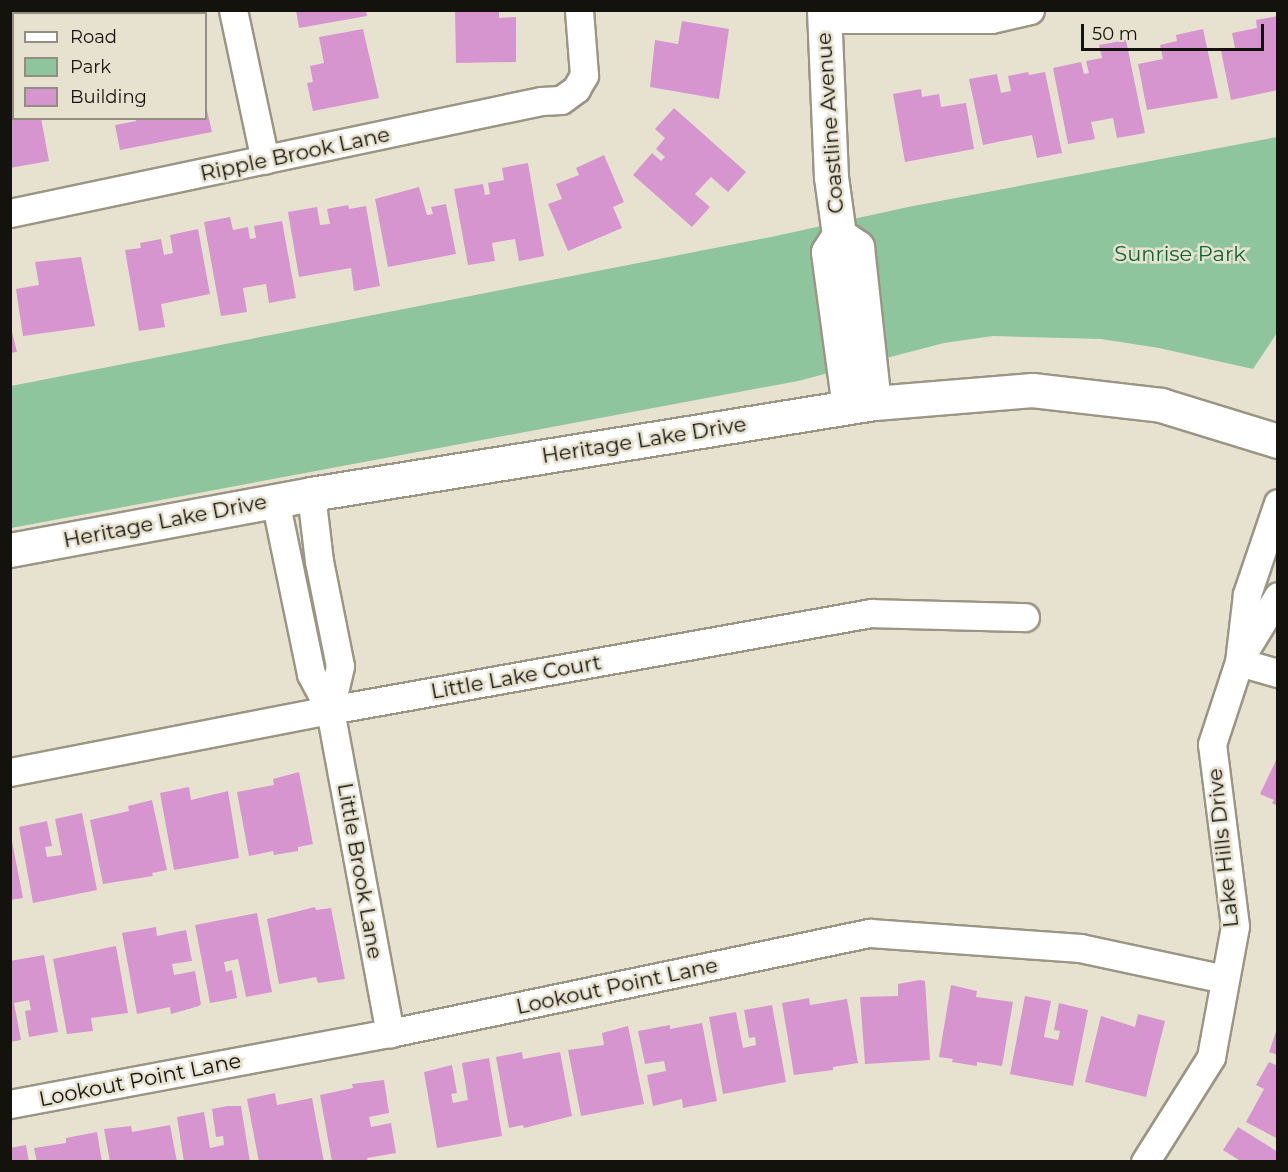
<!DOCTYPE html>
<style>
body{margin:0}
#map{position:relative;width:1288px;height:1172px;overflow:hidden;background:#e7e2d0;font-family:Montserrat,sans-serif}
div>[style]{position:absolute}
.green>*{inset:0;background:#8fc59c}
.building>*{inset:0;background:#d695cf}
.roads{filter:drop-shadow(2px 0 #9a9584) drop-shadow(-2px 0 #9a9584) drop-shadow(0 2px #9a9584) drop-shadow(0 -2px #9a9584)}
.minor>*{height:27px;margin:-13.5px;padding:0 13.5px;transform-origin:13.5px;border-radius:13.5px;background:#fff}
.tertiary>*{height:33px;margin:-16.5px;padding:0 16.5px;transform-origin:16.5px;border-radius:16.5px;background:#fff}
span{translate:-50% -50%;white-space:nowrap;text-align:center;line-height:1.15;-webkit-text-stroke:5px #e7e2d0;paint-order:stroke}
.street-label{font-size:21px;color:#13120c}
.park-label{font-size:21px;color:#0d6533}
.frame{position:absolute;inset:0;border:12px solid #13120c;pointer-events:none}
.legend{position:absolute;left:12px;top:12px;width:195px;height:108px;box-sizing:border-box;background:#e7e2d0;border:2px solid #928f82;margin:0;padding:8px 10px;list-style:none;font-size:18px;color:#13120c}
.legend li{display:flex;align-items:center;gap:12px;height:30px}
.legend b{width:30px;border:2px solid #928f82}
.scale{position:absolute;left:1081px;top:24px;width:183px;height:27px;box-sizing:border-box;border:3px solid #13120c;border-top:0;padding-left:8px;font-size:18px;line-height:21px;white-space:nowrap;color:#13120c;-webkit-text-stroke:4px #e7e2d0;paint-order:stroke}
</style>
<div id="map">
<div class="green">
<i style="clip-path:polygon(1277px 137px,1277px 333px,1253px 369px,1159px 348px,1101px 339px,993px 336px,944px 343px,798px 381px,11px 528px,11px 386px,771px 237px,908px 207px)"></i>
</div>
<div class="building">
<i style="clip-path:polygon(10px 10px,44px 10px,44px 14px,14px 14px,14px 87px,10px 88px)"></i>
<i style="clip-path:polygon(119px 10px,182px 10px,183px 14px,120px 14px)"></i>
<i style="clip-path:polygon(296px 10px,366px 10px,367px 16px,299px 28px)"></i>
<i style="clip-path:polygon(455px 10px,499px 10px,499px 18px,516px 17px,516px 62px,456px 63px)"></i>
<i style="clip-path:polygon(1278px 16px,1278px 90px,1231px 100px,1221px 51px,1235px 48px,1232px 33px,1257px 28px,1256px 20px)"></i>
<i style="clip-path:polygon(682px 21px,729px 29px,719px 99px,650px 87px,655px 40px,678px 44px)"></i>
<i style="clip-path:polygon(363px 29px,379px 98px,313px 111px,307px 83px,313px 82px,310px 66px,324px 63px,319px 37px)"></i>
<i style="clip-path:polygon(1203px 29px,1218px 98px,1147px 110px,1138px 64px,1163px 59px,1160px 45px,1177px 41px,1176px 35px)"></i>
<i style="clip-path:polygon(1126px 40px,1145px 133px,1117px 138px,1113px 118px,1091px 122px,1095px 139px,1068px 144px,1053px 68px,1081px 62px,1084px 74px,1089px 73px,1086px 61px,1102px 58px,1099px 45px)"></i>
<i style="clip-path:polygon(1028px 72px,1029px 75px,1045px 72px,1062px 153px,1037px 158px,1032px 135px,983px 145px,969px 79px,997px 74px,1001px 93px,1011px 91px,1008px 76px)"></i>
<i style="clip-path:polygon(921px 89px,922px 97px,939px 94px,941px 107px,966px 103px,974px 149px,905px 162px,893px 94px)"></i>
<i style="clip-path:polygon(14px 94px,14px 118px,41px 118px,49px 161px,10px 168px,10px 95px)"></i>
<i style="clip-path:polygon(206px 106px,212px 132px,120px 150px,115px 125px,136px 121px,136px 118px,206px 118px)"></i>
<i style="clip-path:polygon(674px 108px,746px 172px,728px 192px,711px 177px,695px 194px,710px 207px,692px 227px,633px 175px,652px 153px,661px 161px,665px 157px,656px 149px,665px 138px,655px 129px)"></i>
<i style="clip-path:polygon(604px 155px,624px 202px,613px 207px,622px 228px,568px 251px,548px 204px,562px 199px,556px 184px,579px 175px,576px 168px)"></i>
<i style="clip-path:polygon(528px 163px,544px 256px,519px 261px,515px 239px,492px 243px,495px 261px,468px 265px,454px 189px,483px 184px,485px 195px,490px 194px,488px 183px,504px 180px,502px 168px)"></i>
<i style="clip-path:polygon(419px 187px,427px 215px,433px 214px,431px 207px,446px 204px,456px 254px,388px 267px,375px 199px)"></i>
<i style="clip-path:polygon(348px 205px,349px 209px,366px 206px,380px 286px,354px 291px,351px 268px,299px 277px,288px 212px,317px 207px,320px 225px,330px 224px,327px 209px)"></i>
<i style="clip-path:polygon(230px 217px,233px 230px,248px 227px,250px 239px,256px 238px,254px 226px,282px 221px,296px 298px,269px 303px,266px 284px,243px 288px,247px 312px,221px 316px,204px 222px)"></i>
<i style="clip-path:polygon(198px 229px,210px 294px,161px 304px,165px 327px,139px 331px,125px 250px,141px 248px,140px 243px,161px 239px,164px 255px,173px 253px,170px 235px)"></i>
<i style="clip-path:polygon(81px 257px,95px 326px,23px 336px,16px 289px,39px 285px,35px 262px)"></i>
<i style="clip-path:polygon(10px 324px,17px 352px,10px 353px)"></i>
<i style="clip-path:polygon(1278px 756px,1278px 806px,1272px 803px,1274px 800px,1260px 794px)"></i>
<i style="clip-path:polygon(299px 772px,313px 844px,298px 847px,298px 851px,274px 855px,273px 851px,249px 856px,237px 792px,274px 785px,273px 779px)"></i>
<i style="clip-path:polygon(189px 787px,191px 800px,228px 791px,239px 858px,174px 870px,160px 793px)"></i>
<i style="clip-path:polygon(152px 800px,167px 870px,152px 873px,153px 876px,103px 884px,90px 820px,129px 811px,128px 806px)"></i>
<i style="clip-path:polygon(82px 813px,97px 890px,33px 903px,19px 827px,47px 821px,52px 846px,45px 847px,47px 857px,62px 855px,55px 819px)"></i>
<i style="clip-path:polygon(10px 831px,23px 898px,10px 900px)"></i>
<i style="clip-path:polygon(315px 907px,316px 910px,331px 908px,345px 979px,318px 983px,316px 977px,279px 984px,267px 919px)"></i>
<i style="clip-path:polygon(257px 913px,272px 992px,246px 997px,238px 959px,224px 962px,226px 972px,232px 970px,237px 998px,210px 1003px,195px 925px)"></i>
<i style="clip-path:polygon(156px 927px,157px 936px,186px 930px,192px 961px,172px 964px,174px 975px,195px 971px,201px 1004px,199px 1006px,171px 1014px,170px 1007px,137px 1014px,122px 933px)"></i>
<i style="clip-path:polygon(116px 946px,128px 1013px,91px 1018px,93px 1031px,67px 1034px,53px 959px)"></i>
<i style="clip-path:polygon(44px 955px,58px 1032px,29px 1037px,25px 1011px,31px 1010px,29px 1000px,14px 1003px,21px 1040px,10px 1042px,10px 961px)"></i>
<i style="clip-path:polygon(920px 980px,925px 981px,930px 1060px,865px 1064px,860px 997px,898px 996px,898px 984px)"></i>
<i style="clip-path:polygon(951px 985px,977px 991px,976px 997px,1013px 1002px,1002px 1066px,977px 1062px,977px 1066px,952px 1062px,953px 1059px,939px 1057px)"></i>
<i style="clip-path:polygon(1025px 996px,1051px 1001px,1044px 1037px,1058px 1040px,1060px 1031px,1054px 1030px,1059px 1003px,1088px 1010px,1073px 1086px,1010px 1074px)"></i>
<i style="clip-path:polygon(809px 998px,810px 1005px,847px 999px,858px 1063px,833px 1067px,833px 1070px,794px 1075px,782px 1003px)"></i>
<i style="clip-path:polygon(772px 1005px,786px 1082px,723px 1094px,709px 1017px,736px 1012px,743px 1048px,756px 1045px,755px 1037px,749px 1038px,744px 1010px)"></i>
<i style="clip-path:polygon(1138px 1014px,1165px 1021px,1146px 1097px,1085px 1082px,1101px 1016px,1135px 1027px)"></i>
<i style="clip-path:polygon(702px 1023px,717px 1101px,683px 1108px,682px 1099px,653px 1106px,647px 1075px,666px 1071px,664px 1061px,645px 1064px,638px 1031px,670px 1025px,670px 1029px)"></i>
<i style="clip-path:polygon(628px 1026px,644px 1104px,581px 1116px,568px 1050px,604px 1045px,602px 1033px)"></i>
<i style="clip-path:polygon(1277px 1029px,1278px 1030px,1278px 1055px,1269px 1052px)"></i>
<i style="clip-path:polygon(522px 1052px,523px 1059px,560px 1052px,572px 1116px,524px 1128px,523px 1125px,509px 1128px,496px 1057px)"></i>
<i style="clip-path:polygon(489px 1058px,502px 1136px,437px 1148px,424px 1072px,452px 1065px,457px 1093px,451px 1094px,453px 1103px,468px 1100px,462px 1063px)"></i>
<i style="clip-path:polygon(1269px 1062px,1278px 1066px,1278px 1139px,1246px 1122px,1264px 1089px,1256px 1085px)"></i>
<i style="clip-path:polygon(384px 1080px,389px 1113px,369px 1117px,371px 1127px,391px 1123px,396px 1153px,367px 1158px,368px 1162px,332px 1162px,320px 1095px,353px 1088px,352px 1084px)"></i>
<i style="clip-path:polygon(275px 1093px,277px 1105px,312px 1098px,324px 1162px,259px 1162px,247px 1099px)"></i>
<i style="clip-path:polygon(227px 1106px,241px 1106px,250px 1162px,184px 1162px,177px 1117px,204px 1112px,210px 1148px,224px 1145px,223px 1136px,216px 1137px,212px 1109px)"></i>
<i style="clip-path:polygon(170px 1125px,177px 1162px,110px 1162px,104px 1129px,131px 1126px,132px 1132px)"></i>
<i style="clip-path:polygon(1238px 1127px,1278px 1152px,1278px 1162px,1242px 1162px,1223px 1150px)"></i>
<i style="clip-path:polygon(97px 1132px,102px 1162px,37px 1162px,34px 1148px,66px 1143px,66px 1138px)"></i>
<i style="clip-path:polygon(26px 1145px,29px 1162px,10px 1162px,10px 1148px)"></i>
</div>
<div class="roads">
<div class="minor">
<i style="left:233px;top:10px;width:153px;rotate:78deg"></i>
<i style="left:823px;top:19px;width:168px"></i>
<i style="left:991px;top:19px;width:40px;rotate:-13deg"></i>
<i style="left:10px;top:213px;width:543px;rotate:-11.91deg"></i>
<i style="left:541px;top:101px;width:20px;rotate:-3deg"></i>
<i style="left:561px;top:100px;width:19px;rotate:-36deg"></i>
<i style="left:576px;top:89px;width:16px;rotate:-60deg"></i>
<i style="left:584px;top:75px;width:65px;rotate:-94.4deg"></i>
<i style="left:311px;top:494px;width:67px;rotate:83.2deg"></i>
<i style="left:319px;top:561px;width:107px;rotate:78.7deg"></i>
<i style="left:340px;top:666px;width:45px;rotate:102.8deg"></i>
<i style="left:275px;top:500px;width:178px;rotate:78.3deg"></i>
<i style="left:311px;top:674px;width:41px;rotate:62.2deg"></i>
<i style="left:330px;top:710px;width:329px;rotate:79.5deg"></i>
<i style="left:1242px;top:655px;width:69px;rotate:-58.6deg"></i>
<i style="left:1239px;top:662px;width:41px;rotate:15.8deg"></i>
<i style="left:10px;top:772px;width:326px;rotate:-11deg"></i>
<i style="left:330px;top:710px;width:550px;rotate:-10.16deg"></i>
<i style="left:871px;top:613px;width:154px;rotate:1.5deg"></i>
<i style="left:10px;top:1104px;width:387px;rotate:-10.6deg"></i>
<i style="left:390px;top:1033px;width:490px;rotate:-11.8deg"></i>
<i style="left:870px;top:933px;width:211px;rotate:4.1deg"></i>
<i style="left:1080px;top:948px;width:148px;rotate:12.1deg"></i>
<i style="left:1145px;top:1162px;width:124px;rotate:-57.8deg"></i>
<i style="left:1211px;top:1057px;width:133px;rotate:-79.6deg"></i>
<i style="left:1235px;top:926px;width:183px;rotate:-97.2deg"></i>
<i style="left:1212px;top:744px;width:86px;rotate:-71.8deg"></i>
<i style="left:1239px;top:662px;width:68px;rotate:-83.3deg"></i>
<i style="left:1247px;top:594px;width:96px;rotate:-71.2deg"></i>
</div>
<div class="tertiary">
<i style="left:824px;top:10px;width:167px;rotate:87.6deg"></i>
<i style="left:831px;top:177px;width:59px;rotate:82.1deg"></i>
<i style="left:839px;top:235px;width:20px;rotate:123deg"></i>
<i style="left:828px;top:252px;width:156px;rotate:82.3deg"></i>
<i style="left:839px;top:235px;width:22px;rotate:34deg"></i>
<i style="left:857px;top:247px;width:157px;rotate:83.8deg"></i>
<i style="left:10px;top:550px;width:306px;rotate:-10.5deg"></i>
<i style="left:311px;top:494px;width:570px;rotate:-9.18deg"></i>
<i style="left:874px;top:403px;width:159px;rotate:-4.7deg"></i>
<i style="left:1032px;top:390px;width:130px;rotate:6.6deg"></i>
<i style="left:1161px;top:405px;width:122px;rotate:17.1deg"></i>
</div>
</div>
<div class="street-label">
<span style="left:830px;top:123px;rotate:-94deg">Coastline Avenue</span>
<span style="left:295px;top:154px;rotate:-12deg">Ripple Brook Lane</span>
<span style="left:644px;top:440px;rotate:-9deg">Heritage Lake Drive</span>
<span style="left:165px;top:521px;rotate:-11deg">Heritage Lake Drive</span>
<span style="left:516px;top:677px;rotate:-10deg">Little Lake Court</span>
<span style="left:1223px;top:848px;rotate:-96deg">Lake Hills Drive</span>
<span style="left:360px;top:871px;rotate:80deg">Little Brook Lane</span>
<span style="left:617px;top:986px;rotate:-12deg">Lookout Point Lane</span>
<span style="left:140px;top:1080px;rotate:-11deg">Lookout Point Lane</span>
</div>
<div class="park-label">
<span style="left:1180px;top:254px">Sunrise Park</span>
</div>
<div class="frame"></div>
<ul class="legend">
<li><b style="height:8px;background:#fff"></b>Road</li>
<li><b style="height:16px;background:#8fc59c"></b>Park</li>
<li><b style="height:16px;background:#d695cf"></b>Building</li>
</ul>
<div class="scale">50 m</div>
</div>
